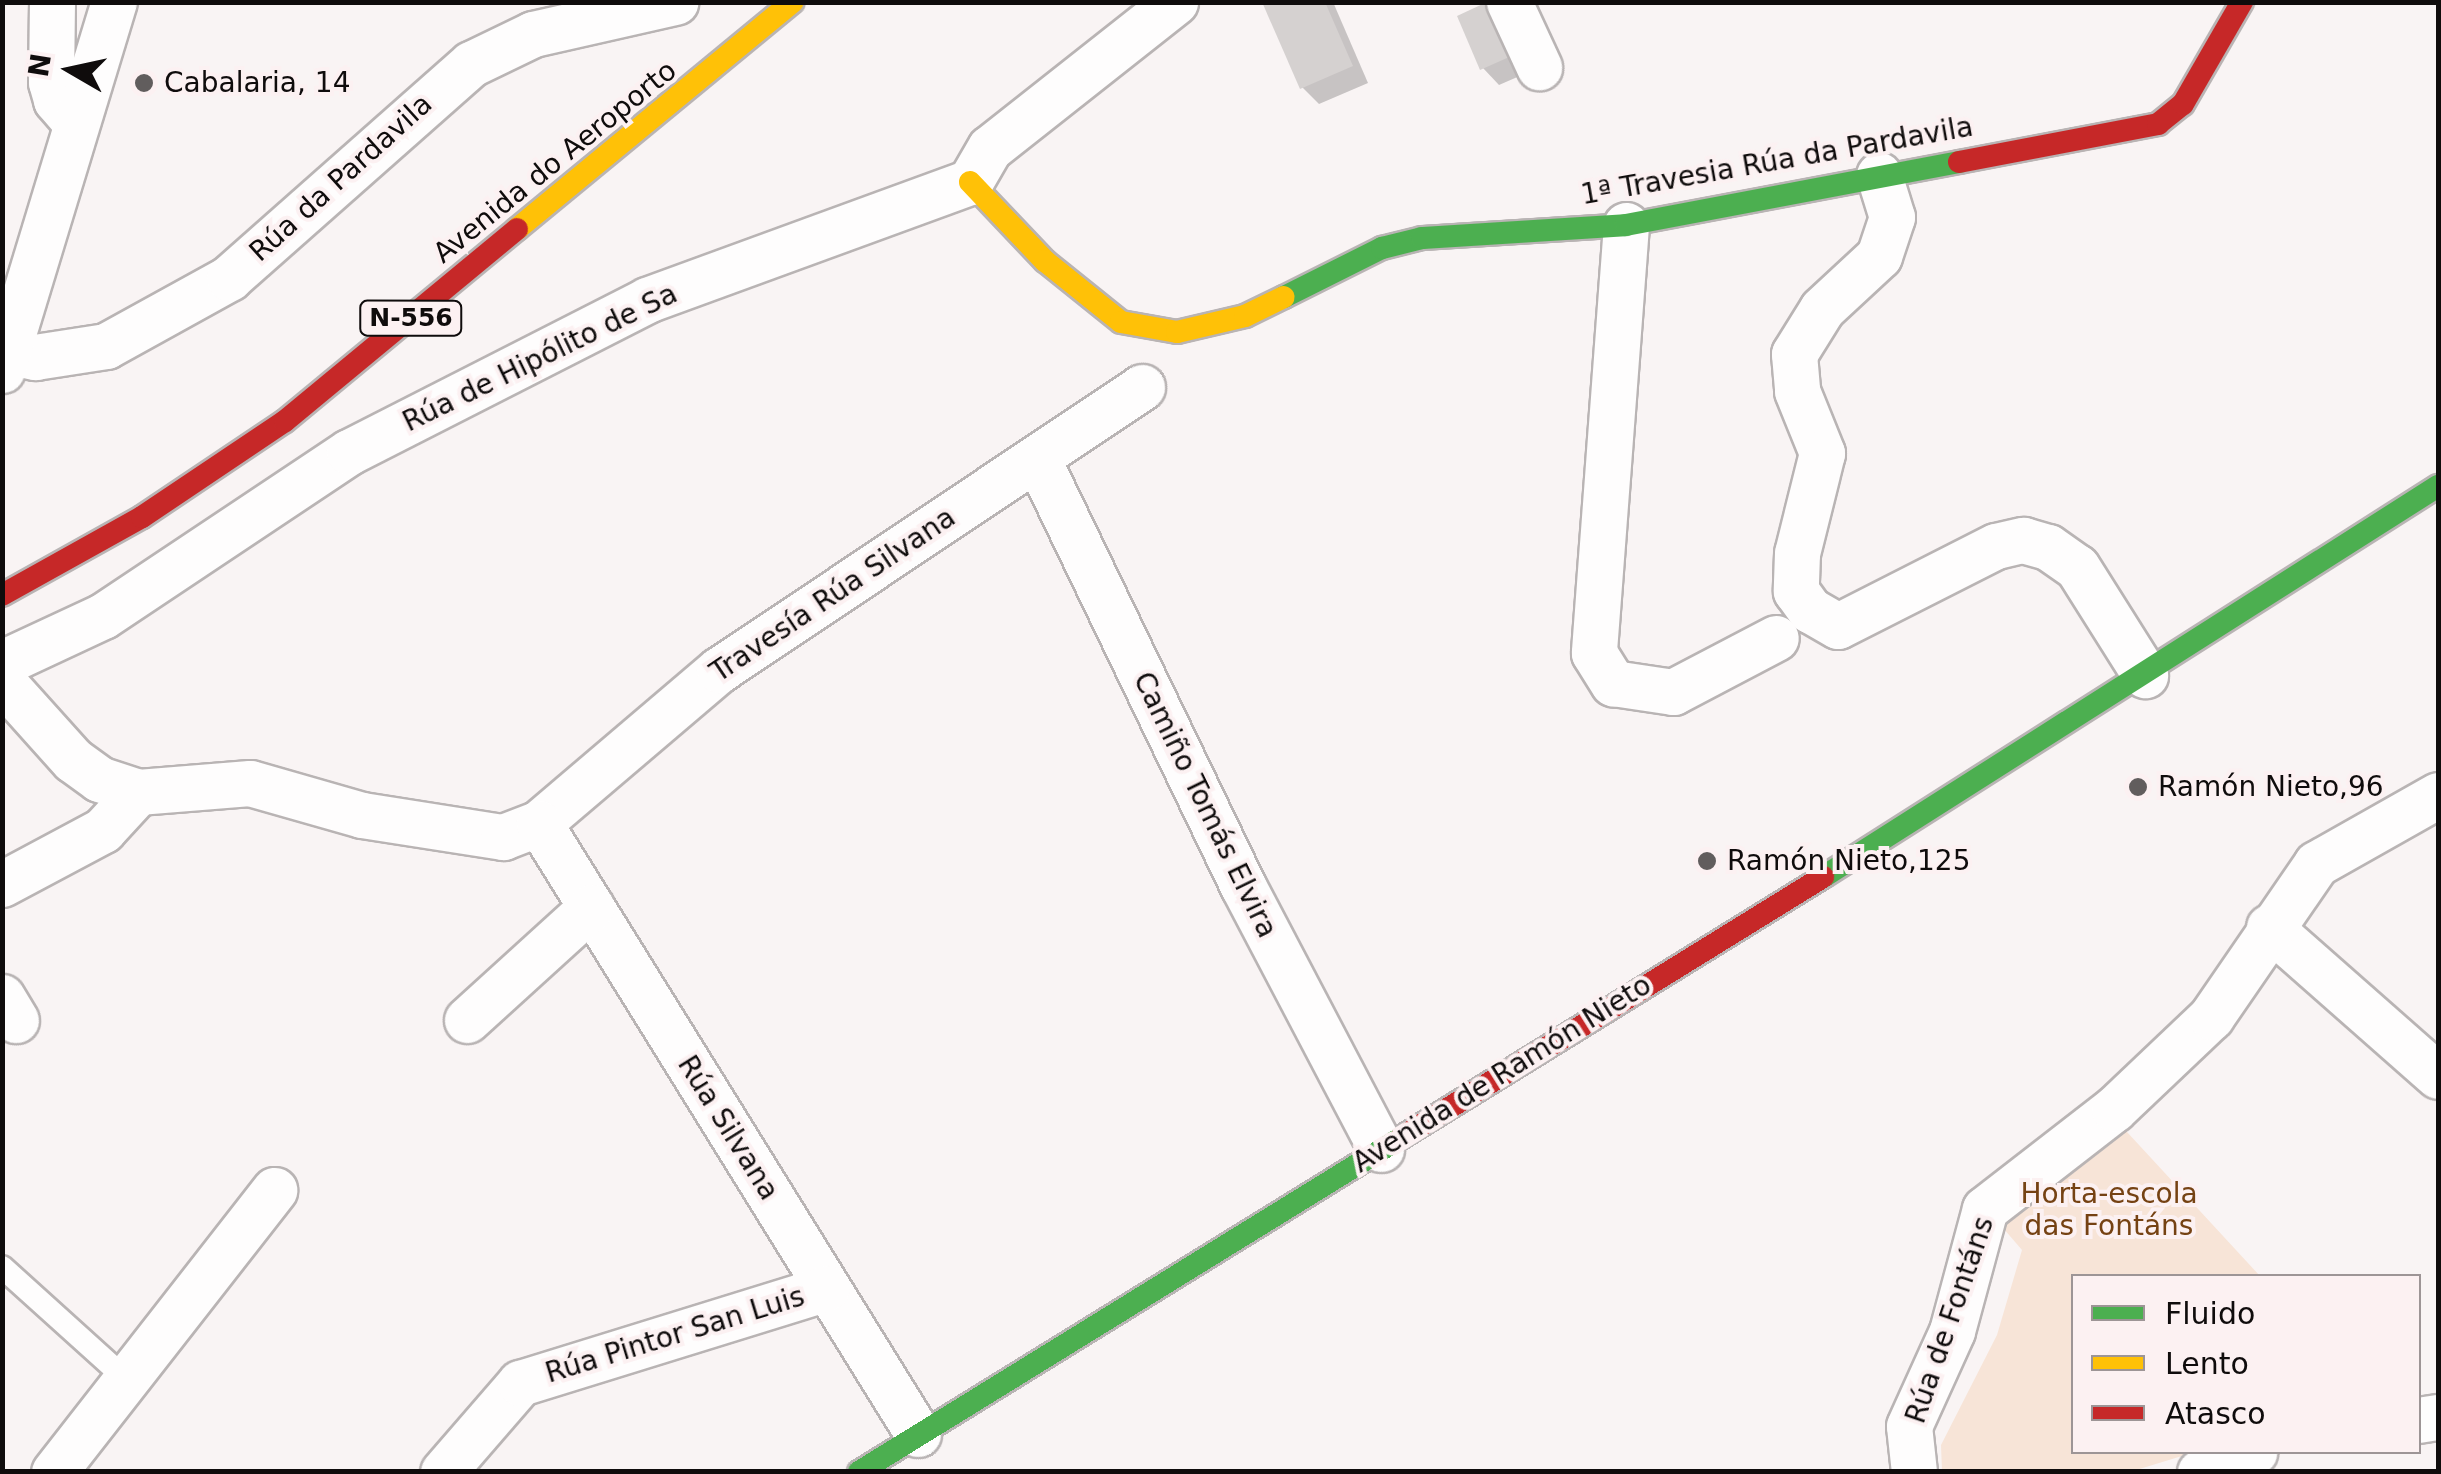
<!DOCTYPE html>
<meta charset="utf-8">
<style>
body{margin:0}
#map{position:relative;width:2441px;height:1474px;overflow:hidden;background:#f9f4f4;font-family:"DejaVu Sans",sans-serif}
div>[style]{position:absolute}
.green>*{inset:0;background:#f7e4d7}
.shadow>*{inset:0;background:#0003}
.building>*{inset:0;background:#d5d1d0}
.roads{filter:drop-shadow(2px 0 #b9b4b4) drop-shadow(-2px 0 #b9b4b4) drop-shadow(0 2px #b9b4b4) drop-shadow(0 -2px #b9b4b4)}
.lane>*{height:22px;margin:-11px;padding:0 11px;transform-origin:11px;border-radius:11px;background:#fefdfd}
.street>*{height:45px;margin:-22.5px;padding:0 22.5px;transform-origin:22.5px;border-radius:22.5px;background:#fefdfd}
.fast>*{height:22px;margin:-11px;padding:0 11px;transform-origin:11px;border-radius:11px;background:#4caf50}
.slow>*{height:22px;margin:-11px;padding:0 11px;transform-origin:11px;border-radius:11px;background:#ffc107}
.jam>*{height:22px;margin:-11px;padding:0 11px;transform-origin:11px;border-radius:11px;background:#c62828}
.dots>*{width:28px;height:28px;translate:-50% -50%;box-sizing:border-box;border:5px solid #fcf1f2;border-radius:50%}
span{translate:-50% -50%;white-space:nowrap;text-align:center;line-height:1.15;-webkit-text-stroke:8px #fcf1f2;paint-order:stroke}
.shield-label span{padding:2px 8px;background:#fcf1f2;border:2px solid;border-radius:8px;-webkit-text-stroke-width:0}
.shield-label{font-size:25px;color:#0f0c0c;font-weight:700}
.poi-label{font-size:28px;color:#0f0c0c}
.left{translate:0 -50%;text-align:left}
.street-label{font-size:28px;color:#0f0c0c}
.park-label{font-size:28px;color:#754213}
.frame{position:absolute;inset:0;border:5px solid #0f0c0c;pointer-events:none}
.legend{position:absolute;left:2071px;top:1274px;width:350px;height:180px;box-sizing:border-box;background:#fcf1f2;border:2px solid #9d9596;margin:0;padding:12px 18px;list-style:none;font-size:30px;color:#0f0c0c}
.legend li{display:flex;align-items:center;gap:20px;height:50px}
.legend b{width:50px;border:2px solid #9d9596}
.north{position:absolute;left:20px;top:20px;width:100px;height:100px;-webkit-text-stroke:8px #fcf1f2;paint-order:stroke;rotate:279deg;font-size:28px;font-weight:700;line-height:40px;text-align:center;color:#0f0c0c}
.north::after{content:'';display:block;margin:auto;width:35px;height:45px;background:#0f0c0c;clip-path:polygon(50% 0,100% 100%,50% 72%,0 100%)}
</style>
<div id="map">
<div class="green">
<i style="clip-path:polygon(2115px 1119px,2260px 1276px,2074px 1276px,2074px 1452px,2195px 1452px,2133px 1471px,1942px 1472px,1941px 1445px,1997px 1335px,2022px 1250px,1997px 1221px)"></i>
</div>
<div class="shadow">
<i style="clip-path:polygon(1265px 2px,1333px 2px,1368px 83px,1319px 104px,1302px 87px)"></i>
<i style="clip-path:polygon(1460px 18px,1540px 67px,1499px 85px,1483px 68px)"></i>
</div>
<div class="building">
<i style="clip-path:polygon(1262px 2px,1325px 2px,1353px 66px,1300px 89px)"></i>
<i style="clip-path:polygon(1487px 2px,1504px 2px,1525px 50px,1480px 70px,1457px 16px)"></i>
</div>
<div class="roads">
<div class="lane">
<i style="left:2px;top:1267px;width:167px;rotate:42.1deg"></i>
</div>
<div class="street">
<i style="left:52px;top:2px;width:80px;rotate:90.7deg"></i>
<i style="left:51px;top:82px;width:19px;rotate:74deg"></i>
<i style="left:56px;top:100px;width:30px;rotate:49deg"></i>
<i style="left:1509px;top:2px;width:72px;rotate:65.2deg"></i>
<i style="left:1879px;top:175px;width:44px;rotate:72.8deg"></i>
<i style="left:1892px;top:217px;width:41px;rotate:108.4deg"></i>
<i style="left:1879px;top:256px;width:78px;rotate:137.1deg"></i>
<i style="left:1822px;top:309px;width:53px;rotate:121.9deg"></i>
<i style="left:1794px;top:354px;width:37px;rotate:85deg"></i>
<i style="left:1797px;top:391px;width:67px;rotate:68deg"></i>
<i style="left:1822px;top:453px;width:103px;rotate:104deg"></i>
<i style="left:1797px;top:553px;width:38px;rotate:92deg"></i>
<i style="left:1796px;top:591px;width:24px;rotate:54deg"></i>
<i style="left:1810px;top:610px;width:32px;rotate:30deg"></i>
<i style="left:1838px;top:626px;width:177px;rotate:-26.9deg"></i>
<i style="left:1996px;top:546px;width:28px;rotate:-13deg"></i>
<i style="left:2023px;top:540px;width:26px;rotate:16deg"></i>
<i style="left:2048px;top:547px;width:35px;rotate:35deg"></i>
<i style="left:2077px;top:567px;width:128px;rotate:57.8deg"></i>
<i style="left:1626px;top:225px;width:429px;rotate:94.3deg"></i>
<i style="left:1594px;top:653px;width:36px;rotate:58deg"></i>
<i style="left:1613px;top:683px;width:61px;rotate:8.5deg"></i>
<i style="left:1673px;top:692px;width:116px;rotate:-27.7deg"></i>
<i style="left:11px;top:352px;width:25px;rotate:12deg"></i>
<i style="left:35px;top:357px;width:72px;rotate:-8.8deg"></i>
<i style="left:106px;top:346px;width:141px;rotate:-28.9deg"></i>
<i style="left:229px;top:278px;width:323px;rotate:-41.5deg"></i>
<i style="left:471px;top:64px;width:69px;rotate:-25.8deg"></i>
<i style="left:533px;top:34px;width:146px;rotate:-12.7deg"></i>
<i style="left:2px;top:370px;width:385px;rotate:-73.1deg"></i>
<i style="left:1037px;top:458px;width:475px;rotate:64.3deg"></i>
<i style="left:1243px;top:886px;width:297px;rotate:62.3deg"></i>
<i style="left:2px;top:663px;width:111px;rotate:-25deg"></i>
<i style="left:103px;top:616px;width:296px;rotate:-33.7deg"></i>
<i style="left:349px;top:452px;width:335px;rotate:-27deg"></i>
<i style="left:647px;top:300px;width:344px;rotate:-20.1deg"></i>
<i style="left:970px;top:182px;width:39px;rotate:-60deg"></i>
<i style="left:990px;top:148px;width:236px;rotate:-38.3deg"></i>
<i style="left:2px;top:681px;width:106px;rotate:48.1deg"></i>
<i style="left:73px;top:760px;width:32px;rotate:36deg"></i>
<i style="left:99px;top:779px;width:41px;rotate:18.4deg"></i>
<i style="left:138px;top:792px;width:112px;rotate:-4.6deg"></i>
<i style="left:250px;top:783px;width:116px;rotate:15.9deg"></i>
<i style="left:362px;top:815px;width:143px;rotate:8.9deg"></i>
<i style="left:503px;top:837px;width:39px;rotate:-21deg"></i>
<i style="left:539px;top:823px;width:236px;rotate:-40.4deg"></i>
<i style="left:719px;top:670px;width:509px;rotate:-33.78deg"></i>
<i style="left:539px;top:823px;width:719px;rotate:58.19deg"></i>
<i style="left:2px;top:884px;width:115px;rotate:-28.1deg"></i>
<i style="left:103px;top:830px;width:52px;rotate:-47.4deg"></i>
<i style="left:2269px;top:927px;width:225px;rotate:41.4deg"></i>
<i style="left:2px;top:997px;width:27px;rotate:59deg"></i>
<i style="left:467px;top:1020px;width:168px;rotate:-42.3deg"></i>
<i style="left:2418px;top:1420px;width:20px;rotate:-9deg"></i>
<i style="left:54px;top:1472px;width:358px;rotate:-52deg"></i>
<i style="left:443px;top:1472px;width:118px;rotate:-49.1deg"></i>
<i style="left:520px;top:1383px;width:321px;rotate:-17.2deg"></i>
<i style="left:1914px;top:1472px;width:46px;rotate:-96.2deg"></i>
<i style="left:1909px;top:1426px;width:104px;rotate:-65.6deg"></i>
<i style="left:1952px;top:1331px;width:126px;rotate:-74.9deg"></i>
<i style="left:1985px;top:1209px;width:163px;rotate:-37.8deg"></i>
<i style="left:2114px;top:1109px;width:134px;rotate:-43.5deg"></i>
<i style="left:2211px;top:1017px;width:186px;rotate:-55.5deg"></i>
<i style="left:2316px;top:864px;width:140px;rotate:-29.5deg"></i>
<i style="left:2200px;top:1472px;width:58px;rotate:-20.3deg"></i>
</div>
<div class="fast">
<i style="left:1284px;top:297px;width:110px;rotate:-26.6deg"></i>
<i style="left:1382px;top:248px;width:41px;rotate:-14deg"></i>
<i style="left:1422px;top:238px;width:204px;rotate:-3.6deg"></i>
<i style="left:1626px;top:225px;width:339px;rotate:-10.7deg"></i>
<i style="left:1823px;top:877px;width:729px;rotate:-32.45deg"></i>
<i style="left:859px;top:1472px;width:638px;rotate:-31.67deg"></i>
</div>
<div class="slow">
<i style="left:970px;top:182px;width:109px;rotate:46.5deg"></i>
<i style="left:1045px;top:261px;width:97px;rotate:38.8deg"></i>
<i style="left:1121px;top:322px;width:57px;rotate:10.1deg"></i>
<i style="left:1177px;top:332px;width:70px;rotate:-13.2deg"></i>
<i style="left:1245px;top:316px;width:43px;rotate:-26deg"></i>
<i style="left:517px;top:229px;width:357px;rotate:-39.5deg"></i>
</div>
<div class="jam">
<i style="left:1959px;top:162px;width:203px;rotate:-10.8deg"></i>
<i style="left:2158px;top:124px;width:32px;rotate:-39deg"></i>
<i style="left:2183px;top:104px;width:118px;rotate:-60deg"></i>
<i style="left:2px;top:595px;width:160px;rotate:-29.1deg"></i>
<i style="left:142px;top:517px;width:172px;rotate:-33.9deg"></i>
<i style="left:285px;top:421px;width:301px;rotate:-39.6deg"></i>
<i style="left:1402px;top:1137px;width:495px;rotate:-31.7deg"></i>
</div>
</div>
<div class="dots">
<i style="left:144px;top:83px;background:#615d5d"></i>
<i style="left:2138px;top:787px;background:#615d5d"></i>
<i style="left:1707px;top:861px;background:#615d5d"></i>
</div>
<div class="shield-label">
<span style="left:411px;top:318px">N-556</span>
</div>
<div class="poi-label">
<span class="left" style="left:164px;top:83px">Cabalaria, 14</span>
<span class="left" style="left:2158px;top:787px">Ramón Nieto,96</span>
<span class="left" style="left:1727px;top:861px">Ramón Nieto,125</span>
</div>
<div class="street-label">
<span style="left:1777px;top:161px;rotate:-10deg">1ª Travesia Rúa da Pardavila</span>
<span style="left:555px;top:162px;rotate:-39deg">Avenida do Aeroporto</span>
<span style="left:341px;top:178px;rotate:-42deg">Rúa da Pardavila</span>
<span style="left:540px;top:358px;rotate:-26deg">Rúa de Hipólito de Sa</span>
<span style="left:833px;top:595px;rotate:-34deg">Travesía Rúa Silvana</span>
<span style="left:1205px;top:805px;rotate:64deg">Camiño Tomás Elvira</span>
<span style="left:1502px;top:1074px;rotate:-32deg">Avenida de Ramón Nieto</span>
<span style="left:728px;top:1128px;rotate:58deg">Rúa Silvana</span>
<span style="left:1950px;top:1320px;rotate:-71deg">Rúa de Fontáns</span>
<span style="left:675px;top:1335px;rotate:-17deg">Rúa Pintor San Luis</span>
</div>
<div class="park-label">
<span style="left:2109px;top:1210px">Horta-escola<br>das Fontáns</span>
</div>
<div class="frame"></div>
<ul class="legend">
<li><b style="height:12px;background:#4caf50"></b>Fluido</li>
<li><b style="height:12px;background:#ffc107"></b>Lento</li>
<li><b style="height:12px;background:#c62828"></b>Atasco</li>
</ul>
<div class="north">N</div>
</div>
